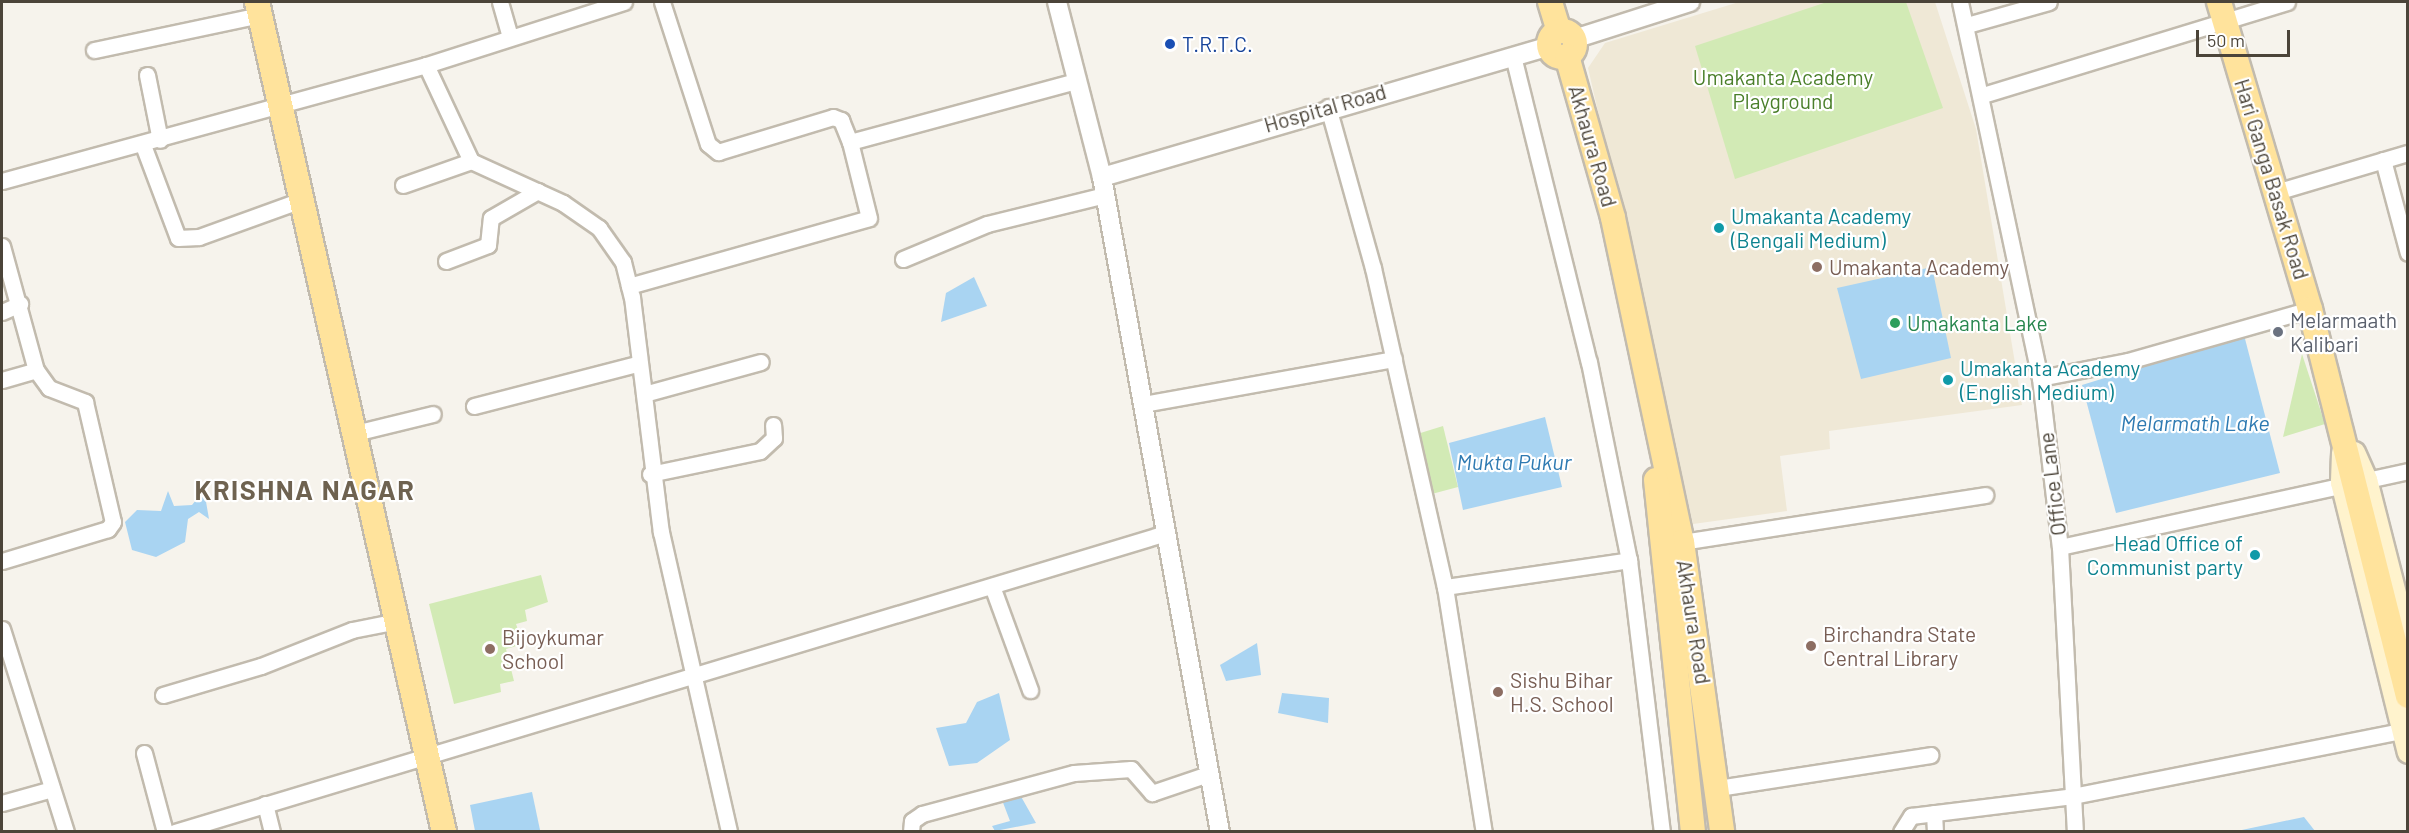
<!DOCTYPE html>
<style>
body{margin:0}
#map{position:relative;width:2409px;height:833px;overflow:hidden;background:#f6f3ec;font-family:Barlow,sans-serif}
div>[style]{position:absolute}
.education>*{inset:0;background:#efe8d6}
.green>*{inset:0;background:#d2eab5}
.water>*{inset:0;background:#a9d4f2}
.roads{filter:drop-shadow(2px 0 #c2bbae) drop-shadow(-2px 0 #c2bbae) drop-shadow(0 2px #c2bbae) drop-shadow(0 -2px #c2bbae)}
.minor>*{height:15px;margin:-7.5px;padding:0 7.5px;transform-origin:7.5px;border-radius:7.5px;background:#fff}
.tertiary>*{height:18px;margin:-9px;padding:0 9px;transform-origin:9px;border-radius:9px;background:#fff}
.secondary>*{height:21px;margin:-10.5px;padding:0 10.5px;transform-origin:10.5px;border-radius:10.5px;background:#fff3cd}
.primary>*{height:24px;margin:-12px;padding:0 12px;transform-origin:12px;border-radius:12px;background:#ffe39c}
.primary>.ring{margin:-12px;padding:0;box-sizing:content-box;background:none;border:24px solid #ffe39c;border-radius:50%}
.dots>*{width:16px;height:16px;translate:-50% -50%;box-sizing:border-box;border:3px solid #fff;border-radius:50%}
span{translate:-50% -50%;white-space:nowrap;text-align:center;line-height:1.15;-webkit-text-stroke:4.5px #fff;paint-order:stroke}
.transit-label{font-size:21px;color:#164399}
.left{translate:0 -50%;text-align:left}
.park-label{font-size:21px;color:#4a7f2a}
.street-label{font-size:21px;color:#4b4439}
.culture-label{font-size:21px;color:#0d838f}
.right{translate:-100% -50%;text-align:right}
.education-label{font-size:21px;color:#785e54}
.worship-label{font-size:21px;color:#5b616d}
.leisure-label{font-size:21px;color:#27864d}
.water-label{font-size:22px;color:#2e7ab2;font-style:italic}
.district-label{font-size:27px;color:#6e6250;font-weight:700;letter-spacing:1.5px}
.frame{position:absolute;inset:0;border:3px solid #4b4439;pointer-events:none}
.scale{position:absolute;left:2196px;top:30px;width:94px;height:27px;box-sizing:border-box;border:3px solid #4b4439;border-top:0;padding-left:8px;font-size:18px;line-height:21px;white-space:nowrap;color:#4b4439;-webkit-text-stroke:4px #fff;paint-order:stroke}
</style>
<div id="map">
<div class="education">
<i style="clip-path:polygon(1739px 2px,1935px 2px,1976px 129px,2022px 405px,1829px 431px,1830px 449px,1780px 456px,1787px 511px,1693px 524px,1588px 68px,1605px 43px)"></i>
</div>
<div class="green">
<i style="clip-path:polygon(1827px 2px,1906px 2px,1943px 108px,1735px 179px,1695px 46px)"></i>
<i style="clip-path:polygon(2302px 354px,2325px 424px,2283px 437px)"></i>
<i style="clip-path:polygon(1443px 426px,1458px 487px,1428px 495px,1414px 435px)"></i>
<i style="clip-path:polygon(541px 575px,548px 602px,525px 610px,527px 621px,516px 624px,523px 644px,506px 649px,514px 681px,500px 684px,501px 692px,454px 704px,429px 604px)"></i>
</div>
<div class="water">
<i style="clip-path:polygon(1932px 267px,1951px 358px,1861px 379px,1837px 288px)"></i>
<i style="clip-path:polygon(974px 277px,987px 306px,941px 322px,946px 293px)"></i>
<i style="clip-path:polygon(2244px 335px,2280px 473px,2116px 513px,2082px 385px)"></i>
<i style="clip-path:polygon(1545px 417px,1562px 487px,1463px 510px,1449px 443px)"></i>
<i style="clip-path:polygon(204px 490px,209px 519px,199px 512px,188px 519px,185px 542px,156px 557px,132px 550px,125px 522px,137px 510px,161px 511px,168px 491px,174px 506px,192px 505px)"></i>
<i style="clip-path:polygon(1257px 643px,1261px 675px,1226px 681px,1220px 665px)"></i>
<i style="clip-path:polygon(999px 693px,1010px 740px,977px 763px,949px 766px,936px 728px,966px 723px,977px 702px)"></i>
<i style="clip-path:polygon(1282px 693px,1329px 698px,1328px 723px,1278px 713px)"></i>
<i style="clip-path:polygon(532px 792px,540px 830px,475px 831px,470px 805px)"></i>
<i style="clip-path:polygon(1019px 793px,1036px 823px,995px 831px,992px 826px,1010px 821px,1002px 800px)"></i>
<i style="clip-path:polygon(2304px 817px,2315px 831px,2237px 831px)"></i>
</div>
<div class="roads">
<div class="minor">
<i style="left:500px;top:2px;width:36px;rotate:74deg"></i>
<i style="left:662px;top:2px;width:149px;rotate:72.1deg"></i>
<i style="left:708px;top:144px;width:13px;rotate:39deg"></i>
<i style="left:718px;top:152px;width:120px;rotate:-16.9deg"></i>
<i style="left:833px;top:117px;width:9px;rotate:21deg"></i>
<i style="left:841px;top:120px;width:24px;rotate:68deg"></i>
<i style="left:850px;top:142px;width:234px;rotate:-15.1deg"></i>
<i style="left:1960px;top:2px;width:384px;rotate:78deg"></i>
<i style="left:2040px;top:378px;width:170px;rotate:83.3deg"></i>
<i style="left:2060px;top:547px;width:285px;rotate:87deg"></i>
<i style="left:1967px;top:25px;width:85px;rotate:-15.7deg"></i>
<i style="left:94px;top:50px;width:170px;rotate:-11.9deg"></i>
<i style="left:1513px;top:56px;width:315px;rotate:76.1deg"></i>
<i style="left:1589px;top:362px;width:202px;rotate:78.6deg"></i>
<i style="left:1629px;top:560px;width:274px;rotate:83.1deg"></i>
<i style="left:426px;top:65px;width:106px;rotate:64.9deg"></i>
<i style="left:471px;top:161px;width:101px;rotate:24.5deg"></i>
<i style="left:563px;top:203px;width:44px;rotate:34.8deg"></i>
<i style="left:599px;top:228px;width:42px;rotate:54.8deg"></i>
<i style="left:623px;top:262px;width:36px;rotate:76deg"></i>
<i style="left:632px;top:297px;width:237px;rotate:83deg"></i>
<i style="left:661px;top:532px;width:308px;rotate:77.2deg"></i>
<i style="left:147px;top:75px;width:66px;rotate:78.7deg"></i>
<i style="left:1983px;top:95px;width:318px;rotate:-17deg"></i>
<i style="left:1328px;top:107px;width:167px;rotate:74.4deg"></i>
<i style="left:1373px;top:268px;width:327px;rotate:77.3deg"></i>
<i style="left:1445px;top:587px;width:248px;rotate:81deg"></i>
<i style="left:143px;top:145px;width:99px;rotate:69.4deg"></i>
<i style="left:178px;top:238px;width:21px;rotate:-3deg"></i>
<i style="left:199px;top:237px;width:109px;rotate:-19.9deg"></i>
<i style="left:2383px;top:160px;width:96px;rotate:75deg"></i>
<i style="left:2px;top:181px;width:440px;rotate:-15.3deg"></i>
<i style="left:426px;top:65px;width:208px;rotate:-17.7deg"></i>
<i style="left:403px;top:185px;width:72px;rotate:-19.4deg"></i>
<i style="left:2276px;top:192px;width:138px;rotate:-16.5deg"></i>
<i style="left:2px;top:246px;width:129px;rotate:74.7deg"></i>
<i style="left:903px;top:259px;width:91px;rotate:-22.6deg"></i>
<i style="left:987px;top:224px;width:122px;rotate:-13.8deg"></i>
<i style="left:446px;top:261px;width:45px;rotate:-20.9deg"></i>
<i style="left:488px;top:245px;width:27px;rotate:-84deg"></i>
<i style="left:491px;top:218px;width:54px;rotate:-29.9deg"></i>
<i style="left:629px;top:286px;width:249px;rotate:-15.8deg"></i>
<i style="left:869px;top:218px;width:78px;rotate:-104deg"></i>
<i style="left:2px;top:312px;width:20px;rotate:-24deg"></i>
<i style="left:2040px;top:378px;width:90px;rotate:-10.9deg"></i>
<i style="left:2128px;top:361px;width:189px;rotate:-15.9deg"></i>
<i style="left:2px;top:380px;width:35px;rotate:-16deg"></i>
<i style="left:36px;top:370px;width:22px;rotate:54deg"></i>
<i style="left:49px;top:388px;width:39px;rotate:21deg"></i>
<i style="left:85px;top:402px;width:123px;rotate:76.9deg"></i>
<i style="left:113px;top:522px;width:9px;rotate:126deg"></i>
<i style="left:108px;top:529px;width:111px;rotate:163.2deg"></i>
<i style="left:644px;top:394px;width:121px;rotate:-15.3deg"></i>
<i style="left:1143px;top:404px;width:255px;rotate:-10.2deg"></i>
<i style="left:474px;top:406px;width:171px;rotate:-14.5deg"></i>
<i style="left:355px;top:433px;width:80px;rotate:-13.7deg"></i>
<i style="left:650px;top:474px;width:112px;rotate:-11.8deg"></i>
<i style="left:760px;top:451px;width:19px;rotate:-43deg"></i>
<i style="left:774px;top:438px;width:13px;rotate:-94deg"></i>
<i style="left:1682px;top:542px;width:307px;rotate:-8.8deg"></i>
<i style="left:2060px;top:547px;width:356px;rotate:-12.3deg"></i>
<i style="left:992px;top:586px;width:111px;rotate:69.9deg"></i>
<i style="left:1445px;top:587px;width:186px;rotate:-8.3deg"></i>
<i style="left:2px;top:629px;width:213px;rotate:72.5deg"></i>
<i style="left:163px;top:695px;width:102px;rotate:-16.5deg"></i>
<i style="left:261px;top:666px;width:98px;rotate:-21.6deg"></i>
<i style="left:352px;top:630px;width:47px;rotate:-11.1deg"></i>
<i style="left:144px;top:753px;width:82px;rotate:75.1deg"></i>
<i style="left:1718px;top:788px;width:215px;rotate:-8.8deg"></i>
<i style="left:2px;top:803px;width:52px;rotate:-15.6deg"></i>
<i style="left:265px;top:804px;width:29px;rotate:76deg"></i>
<i style="left:1934px;top:813px;width:19px;rotate:87deg"></i>
<i style="left:175px;top:832px;width:1035px;rotate:-16.79deg"></i>
<i style="left:911px;top:832px;width:11px;rotate:-85deg"></i>
<i style="left:912px;top:821px;width:12px;rotate:-35deg"></i>
<i style="left:922px;top:814px;width:157px;rotate:-15.1deg"></i>
<i style="left:1074px;top:773px;width:57px;rotate:-4deg"></i>
<i style="left:1131px;top:769px;width:32px;rotate:49deg"></i>
<i style="left:1152px;top:793px;width:59px;rotate:-18.7deg"></i>
<i style="left:1901px;top:832px;width:19px;rotate:-58deg"></i>
<i style="left:1911px;top:816px;width:163px;rotate:-7deg"></i>
<i style="left:2073px;top:796px;width:334px;rotate:-11.2deg"></i>
</div>
<div class="tertiary">
<i style="left:1057px;top:2px;width:181px;rotate:75.6deg"></i>
<i style="left:1102px;top:177px;width:666px;rotate:79.79deg"></i>
<i style="left:1574px;top:39px;width:122px;rotate:-17.7deg"></i>
<i style="left:1102px;top:177px;width:467px;rotate:-16.3deg"></i>
</div>
<div class="secondary">
<i style="left:2342px;top:452px;width:30px;rotate:92deg"></i>
<i style="left:2341px;top:482px;width:278px;rotate:76.1deg"></i>
<i style="left:2354px;top:452px;width:30px;rotate:66deg"></i>
<i style="left:2366px;top:479px;width:170px;rotate:75.7deg"></i>
</div>
<div class="primary">
<i style="left:257px;top:2px;width:851px;rotate:77.3deg"></i>
<i style="left:1550px;top:2px;width:30px;rotate:73deg"></i>
<i style="left:2219px;top:2px;width:320px;rotate:73.5deg"></i>
<i style="left:2310px;top:309px;width:399px;rotate:75.8deg"></i>
<i class="ring" style="left:1549px;top:31px;width:2px;height:2px"></i>
<i style="left:1567px;top:56px;width:168px;rotate:74.1deg"></i>
<i style="left:1613px;top:218px;width:331px;rotate:78deg"></i>
<i style="left:1682px;top:542px;width:293px;rotate:82.1deg"></i>
<i style="left:1656px;top:480px;width:354px;rotate:84deg"></i>
</div>
</div>
<div class="dots">
<i style="left:1170px;top:44px;background:#1a4fb4"></i>
<i style="left:1719px;top:228px;background:#0f9aa8"></i>
<i style="left:1817px;top:267px;background:#8d6e63"></i>
<i style="left:1895px;top:323px;background:#2e9e5b"></i>
<i style="left:2278px;top:332px;background:#6b7280"></i>
<i style="left:1948px;top:380px;background:#0f9aa8"></i>
<i style="left:2255px;top:555px;background:#0f9aa8"></i>
<i style="left:1811px;top:646px;background:#8d6e63"></i>
<i style="left:490px;top:649px;background:#8d6e63"></i>
<i style="left:1498px;top:692px;background:#8d6e63"></i>
</div>
<div class="transit-label">
<span class="left" style="left:1182px;top:44px">T.R.T.C.</span>
</div>
<div class="park-label">
<span style="left:1783px;top:89px">Umakanta Academy<br>Playground</span>
</div>
<div class="street-label">
<span style="left:1325px;top:108px;rotate:-16deg">Hospital Road</span>
<span style="left:1593px;top:146px;rotate:74deg">Akhaura Road</span>
<span style="left:2272px;top:179px;rotate:73deg">Hari Ganga Basak Road</span>
<span style="left:2052px;top:484px;rotate:-97deg">Office Lane</span>
<span style="left:1694px;top:622px;rotate:81deg">Akhaura Road</span>
</div>
<div class="culture-label">
<span class="left" style="left:1731px;top:228px">Umakanta Academy<br>(Bengali Medium)</span>
<span class="left" style="left:1960px;top:380px">Umakanta Academy<br>(English Medium)</span>
<span class="right" style="left:2243px;top:555px">Head Office of<br>Communist party</span>
</div>
<div class="education-label">
<span class="left" style="left:1829px;top:267px">Umakanta Academy</span>
<span class="left" style="left:1823px;top:646px">Birchandra State<br>Central Library</span>
<span class="left" style="left:502px;top:649px">Bijoykumar<br>School</span>
<span class="left" style="left:1510px;top:692px">Sishu Bihar<br>H.S. School</span>
</div>
<div class="worship-label">
<span class="left" style="left:2290px;top:332px">Melarmaath<br>Kalibari</span>
</div>
<div class="leisure-label">
<span class="left" style="left:1907px;top:323px">Umakanta Lake</span>
</div>
<div class="water-label">
<span style="left:2195px;top:423px">Melarmath Lake</span>
<span style="left:1514px;top:462px">Mukta Pukur</span>
</div>
<div class="district-label">
<span style="left:305px;top:490px">KRISHNA NAGAR</span>
</div>
<div class="frame"></div>
<div class="scale">50 m</div>
</div>
